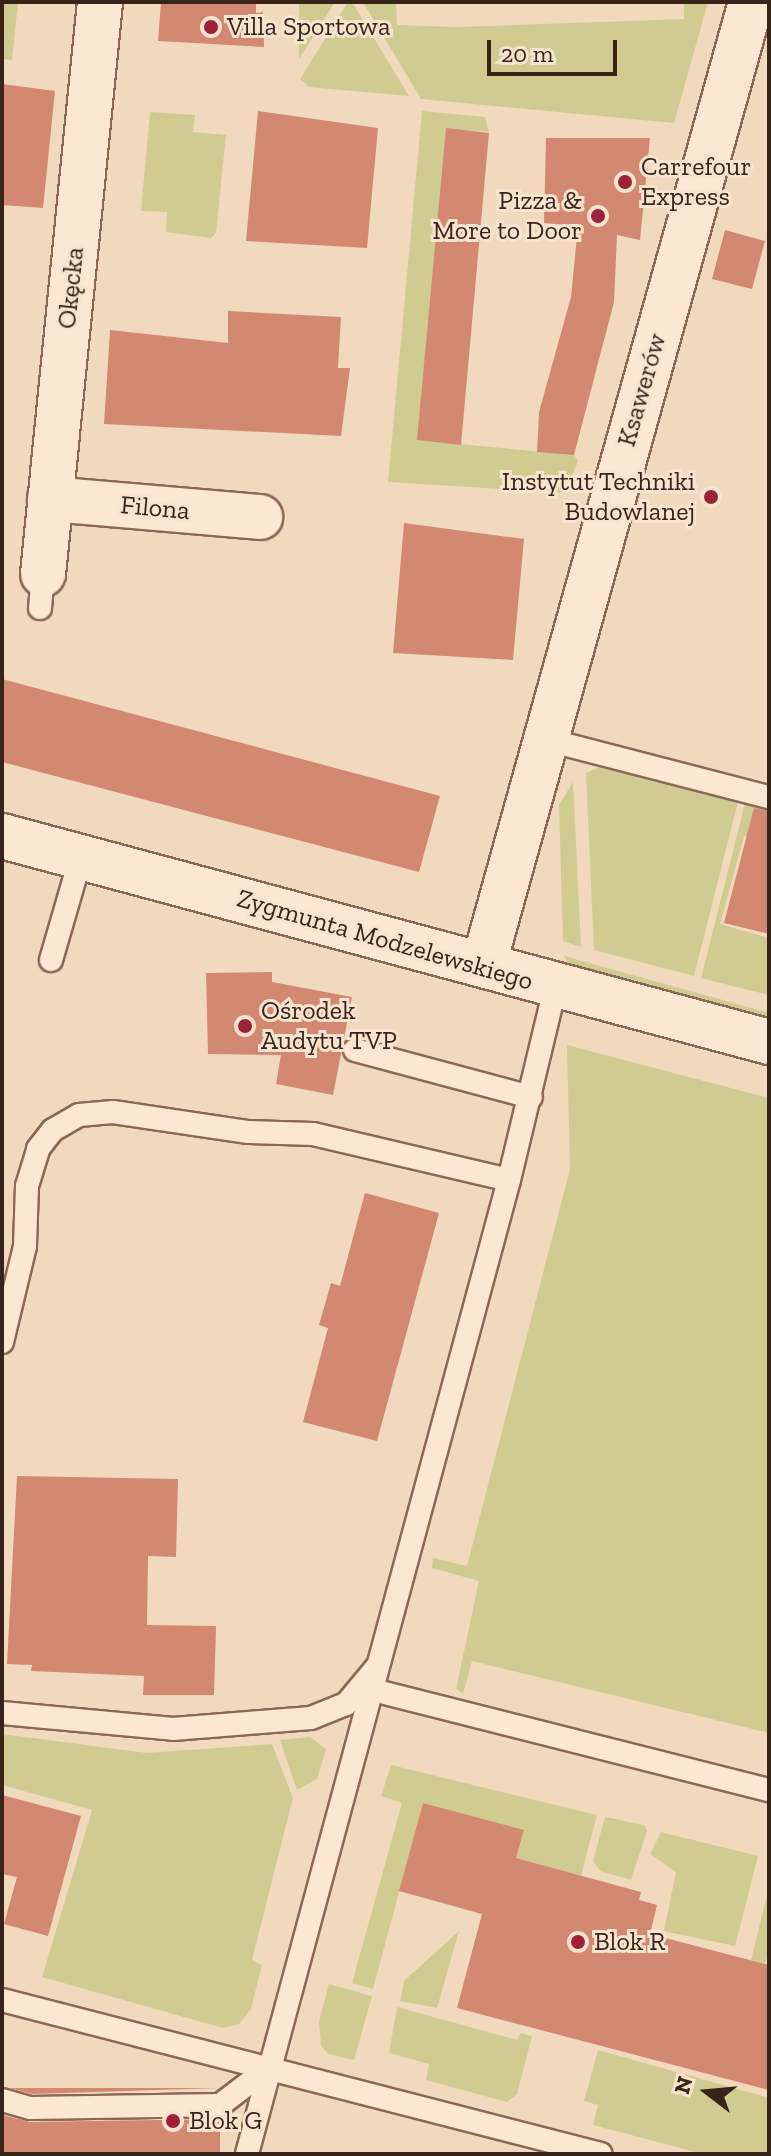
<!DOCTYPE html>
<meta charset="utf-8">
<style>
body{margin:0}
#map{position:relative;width:771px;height:2156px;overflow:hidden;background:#f1d9be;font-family:"Zilla Slab",serif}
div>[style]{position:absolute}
.green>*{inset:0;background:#d0cc91}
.building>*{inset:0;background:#d28871}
.roads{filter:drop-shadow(2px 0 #8b6855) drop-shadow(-2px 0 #8b6855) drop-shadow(0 2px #8b6855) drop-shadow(0 -2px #8b6855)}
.service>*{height:22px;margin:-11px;padding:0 11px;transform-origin:11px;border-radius:11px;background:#fbe7d2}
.minor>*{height:44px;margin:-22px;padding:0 22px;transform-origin:22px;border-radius:22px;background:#fbe7d2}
.dots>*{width:22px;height:22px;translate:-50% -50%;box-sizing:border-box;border:4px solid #f8e4ce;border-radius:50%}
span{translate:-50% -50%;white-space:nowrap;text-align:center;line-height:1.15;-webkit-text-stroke:6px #f8e4ce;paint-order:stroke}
.poi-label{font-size:26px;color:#39241b}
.left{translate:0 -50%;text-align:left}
.right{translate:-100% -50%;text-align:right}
.street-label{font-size:26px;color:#39241b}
.frame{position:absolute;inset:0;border:4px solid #39241b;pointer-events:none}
.north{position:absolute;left:667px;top:2052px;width:80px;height:80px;-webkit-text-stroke:6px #f8e4ce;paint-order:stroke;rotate:286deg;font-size:22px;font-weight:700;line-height:32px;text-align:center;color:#39241b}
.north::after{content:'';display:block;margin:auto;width:28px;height:36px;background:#39241b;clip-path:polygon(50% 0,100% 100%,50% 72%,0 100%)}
.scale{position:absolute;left:487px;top:40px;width:130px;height:36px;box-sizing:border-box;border:4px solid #39241b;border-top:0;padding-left:10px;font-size:24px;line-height:28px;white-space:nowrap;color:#39241b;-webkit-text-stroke:6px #f8e4ce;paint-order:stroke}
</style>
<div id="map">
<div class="green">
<i style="clip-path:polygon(2px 2px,18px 2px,12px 60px,2px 59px)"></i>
<i style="clip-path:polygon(299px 2px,335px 2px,299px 59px)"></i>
<i style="clip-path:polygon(348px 2px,352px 2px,409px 96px,309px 87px,300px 79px)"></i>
<i style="clip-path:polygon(363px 2px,396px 2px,397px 25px,457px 27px,684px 19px,684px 2px,708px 2px,674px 123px,421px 99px)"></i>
<i style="clip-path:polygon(422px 111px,485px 117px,489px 132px,446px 129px,418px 440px,574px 455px,578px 461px,565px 493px,388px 482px)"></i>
<i style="clip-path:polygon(150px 112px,195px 115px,193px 132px,226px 135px,216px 233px,211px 238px,166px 232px,167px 212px,141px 211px)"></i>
<i style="clip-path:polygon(600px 767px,738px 802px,694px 976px,594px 950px,586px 773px)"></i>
<i style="clip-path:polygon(573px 782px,581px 947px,563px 941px,559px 805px)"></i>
<i style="clip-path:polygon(745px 803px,769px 809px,769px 842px,744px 836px,720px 924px,769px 938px,769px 995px,701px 978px)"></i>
<i style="clip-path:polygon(564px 956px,769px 1013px,769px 1031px,571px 968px)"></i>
<i style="clip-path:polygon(567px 1045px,769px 1098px,769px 1733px,472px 1661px,463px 1694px,456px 1689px,479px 1581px,432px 1568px,433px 1558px,467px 1566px,570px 1169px)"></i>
<i style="clip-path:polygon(2px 1734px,147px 1753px,272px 1744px,293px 1798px,252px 1960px,262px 1965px,251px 2009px,239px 2024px,223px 2028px,42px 1977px,92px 1810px,2px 1785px)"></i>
<i style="clip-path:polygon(310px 1737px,326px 1749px,317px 1779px,297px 1790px,280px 1740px)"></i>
<i style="clip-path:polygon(391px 1765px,597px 1815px,581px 1876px,516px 1858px,524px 1831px,423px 1803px,373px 1989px,352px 1983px,402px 1803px,381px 1796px)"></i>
<i style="clip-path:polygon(605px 1817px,644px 1825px,647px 1831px,631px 1880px,600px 1871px,593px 1861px)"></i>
<i style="clip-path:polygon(661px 1832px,758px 1856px,735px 1946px,664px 1931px,676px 1872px,650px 1854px)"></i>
<i style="clip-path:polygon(769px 1888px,769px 1950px,765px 1964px,751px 1960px)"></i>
<i style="clip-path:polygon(459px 1931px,437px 2008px,400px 2001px,404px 1981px)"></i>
<i style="clip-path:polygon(329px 1984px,372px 1996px,354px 2060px,328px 2054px,321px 2045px,319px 2021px)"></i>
<i style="clip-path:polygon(397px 2007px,517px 2040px,521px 2033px,532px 2036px,517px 2094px,507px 2102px,426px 2080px,429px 2064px,389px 2053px)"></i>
<i style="clip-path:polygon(598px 2050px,769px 2098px,769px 2154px,703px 2154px,593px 2125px,598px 2105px,584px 2101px)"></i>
</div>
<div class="building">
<i style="clip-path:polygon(161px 2px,256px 2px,256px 13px,263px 12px,264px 47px,158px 41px)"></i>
<i style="clip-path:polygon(2px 84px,55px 91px,43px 208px,2px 205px)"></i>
<i style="clip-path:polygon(258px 111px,378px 128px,367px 248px,246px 241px)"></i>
<i style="clip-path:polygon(446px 128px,489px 133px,461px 445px,417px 440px)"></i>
<i style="clip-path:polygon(546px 138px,650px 138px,640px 240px,617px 235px,614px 302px,574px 455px,537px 452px,539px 412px,571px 297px,578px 226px,544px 223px)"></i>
<i style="clip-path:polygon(725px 230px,765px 241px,752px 289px,712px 279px)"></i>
<i style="clip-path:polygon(228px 311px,341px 317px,338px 368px,350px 368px,341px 436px,104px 424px,110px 330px,228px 343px)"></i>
<i style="clip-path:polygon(404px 523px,524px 539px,513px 660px,393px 653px)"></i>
<i style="clip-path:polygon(2px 679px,440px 796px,419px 872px,2px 762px)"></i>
<i style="clip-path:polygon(754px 808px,769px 811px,769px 934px,724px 923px)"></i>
<i style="clip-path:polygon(272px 972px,272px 982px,352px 997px,333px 1095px,276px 1084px,281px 1055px,208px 1054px,206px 973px)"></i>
<i style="clip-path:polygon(365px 1193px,439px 1213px,377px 1441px,303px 1422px,328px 1328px,319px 1325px,331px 1283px,340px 1286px)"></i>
<i style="clip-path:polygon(17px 1476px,178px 1479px,176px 1557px,148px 1556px,147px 1625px,216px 1626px,214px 1695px,143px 1695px,144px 1676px,31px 1671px,32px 1665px,7px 1664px)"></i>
<i style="clip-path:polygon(2px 1795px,81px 1816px,48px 1936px,4px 1924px,17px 1877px,2px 1874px)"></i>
<i style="clip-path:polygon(423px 1803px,524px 1830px,516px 1858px,641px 1892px,639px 1900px,657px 1905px,650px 1934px,769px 1965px,769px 2090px,457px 2008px,482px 1914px,399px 1891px)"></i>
<i style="clip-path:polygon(10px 2088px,219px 2088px,32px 2094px)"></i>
<i style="clip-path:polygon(2px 2115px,30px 2122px,220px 2119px,220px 2154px,2px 2154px)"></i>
</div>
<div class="roads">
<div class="service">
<i style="left:40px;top:608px;width:34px;rotate:-85deg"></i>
<i style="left:544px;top:739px;width:232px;rotate:14.5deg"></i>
<i style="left:51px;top:960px;width:107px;rotate:-73.8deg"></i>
<i style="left:355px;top:1050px;width:182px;rotate:15deg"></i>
<i style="left:509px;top:1180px;width:197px;rotate:-76.5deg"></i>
<i style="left:2px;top:1342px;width:99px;rotate:-76.5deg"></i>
<i style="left:25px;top:1246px;width:60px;rotate:-88.1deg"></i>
<i style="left:27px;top:1186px;width:39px;rotate:-73deg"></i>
<i style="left:38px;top:1149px;width:24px;rotate:-52deg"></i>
<i style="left:53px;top:1130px;width:30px;rotate:-30deg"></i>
<i style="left:79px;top:1115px;width:34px;rotate:-5deg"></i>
<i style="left:113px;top:1112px;width:137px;rotate:8.4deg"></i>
<i style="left:249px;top:1132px;width:64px;rotate:1.8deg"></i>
<i style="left:313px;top:1134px;width:201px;rotate:13.2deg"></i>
<i style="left:509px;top:1180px;width:1009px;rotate:105.06deg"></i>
<i style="left:373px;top:1690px;width:408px;rotate:14.2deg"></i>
<i style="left:2px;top:1713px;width:172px;rotate:5.3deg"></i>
<i style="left:173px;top:1729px;width:138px;rotate:-4.6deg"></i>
<i style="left:311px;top:1718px;width:38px;rotate:-22deg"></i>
<i style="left:346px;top:1704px;width:47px;rotate:-50.2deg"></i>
<i style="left:2px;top:2000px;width:618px;rotate:14.42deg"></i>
<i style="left:2px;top:2100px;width:29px;rotate:16deg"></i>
<i style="left:30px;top:2108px;width:190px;rotate:-0.9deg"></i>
<i style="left:220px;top:2105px;width:64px;rotate:-37.4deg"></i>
</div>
<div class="minor">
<i style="left:50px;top:499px;width:211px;rotate:4.9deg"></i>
<i style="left:43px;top:574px;width:575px;rotate:-84.31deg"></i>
<i style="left:2px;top:836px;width:794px;rotate:15.03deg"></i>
<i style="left:484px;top:963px;width:997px;rotate:-74.47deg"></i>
</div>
</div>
<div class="dots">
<i style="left:211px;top:27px;background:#9e2138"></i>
<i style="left:625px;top:182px;background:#9e2138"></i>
<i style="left:598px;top:216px;background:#9e2138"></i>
<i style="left:711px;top:497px;background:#9e2138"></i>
<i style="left:245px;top:1026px;background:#9e2138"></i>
<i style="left:578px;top:1942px;background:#9e2138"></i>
<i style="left:173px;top:2121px;background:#9e2138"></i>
</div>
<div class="poi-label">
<span class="left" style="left:227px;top:27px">Villa Sportowa</span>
<span class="left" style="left:641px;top:182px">Carrefour<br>Express</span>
<span class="right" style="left:582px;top:216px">Pizza &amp;<br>More to Door</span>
<span class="right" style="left:695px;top:497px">Instytut Techniki<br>Budowlanej</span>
<span class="left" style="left:261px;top:1026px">Ośrodek<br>Audytu TVP</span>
<span class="left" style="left:594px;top:1942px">Blok R</span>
<span class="left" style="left:189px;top:2121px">Blok G</span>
</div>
<div class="street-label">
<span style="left:71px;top:288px;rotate:-84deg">Okęcka</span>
<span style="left:642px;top:390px;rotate:-74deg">Ksawerów</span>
<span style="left:155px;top:508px;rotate:5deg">Filona</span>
<span style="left:385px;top:940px;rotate:16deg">Zygmunta Modzelewskiego</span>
</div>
<div class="frame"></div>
<div class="north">N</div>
<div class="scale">20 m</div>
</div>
